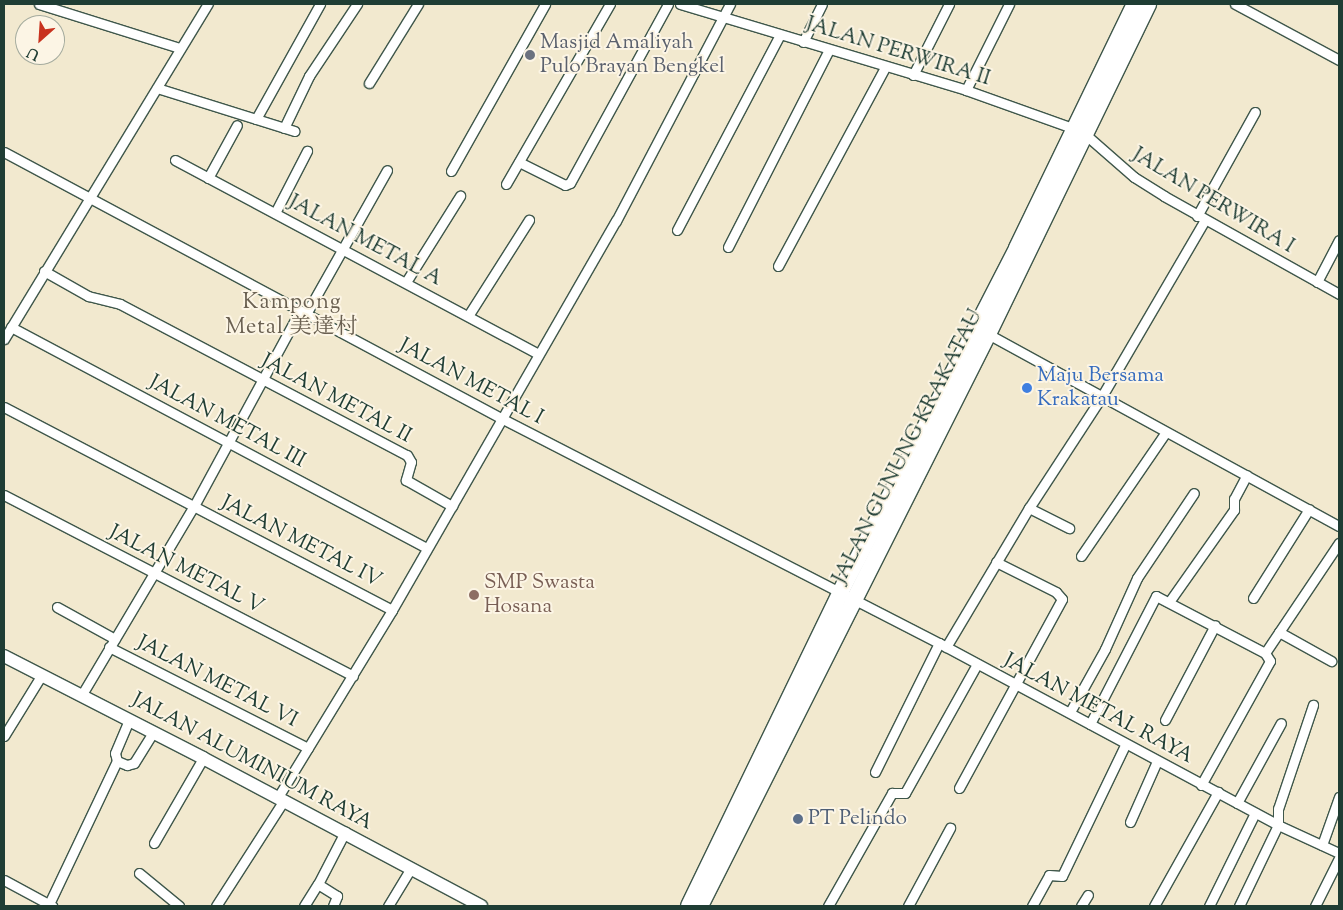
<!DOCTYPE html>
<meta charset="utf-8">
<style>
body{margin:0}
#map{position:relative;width:1343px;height:910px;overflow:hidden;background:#f2e9cf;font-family:"Sorts Mill Goudy","Noto Serif SC",serif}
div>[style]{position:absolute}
.roads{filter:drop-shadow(1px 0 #3f574b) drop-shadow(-1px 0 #3f574b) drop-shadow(0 1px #3f574b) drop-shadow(0 -1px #3f574b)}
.street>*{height:9px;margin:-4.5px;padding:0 4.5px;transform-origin:4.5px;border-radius:4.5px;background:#fff}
.secondary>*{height:12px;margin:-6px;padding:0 6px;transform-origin:6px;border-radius:6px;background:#fff}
.highway>*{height:16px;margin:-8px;padding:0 8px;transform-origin:8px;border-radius:8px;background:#fff}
.dots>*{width:14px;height:14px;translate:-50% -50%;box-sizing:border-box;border:2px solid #fcf5e5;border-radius:50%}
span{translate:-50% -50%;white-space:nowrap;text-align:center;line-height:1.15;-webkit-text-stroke:4px #fcf5e5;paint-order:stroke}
.worship-label{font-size:21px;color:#5b616d}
.left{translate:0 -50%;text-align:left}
.street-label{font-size:21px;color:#1f3d34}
.shop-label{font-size:21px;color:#366cbe}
.education-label{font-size:21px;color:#785e54}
.service-label{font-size:21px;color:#4e5e75}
.neighbourhood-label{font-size:22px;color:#6a6051;letter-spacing:1px}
.frame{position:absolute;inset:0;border:5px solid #1f3d34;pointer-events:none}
.north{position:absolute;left:15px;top:15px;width:50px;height:50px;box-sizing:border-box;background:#fcf5e5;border:1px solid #a4ab9e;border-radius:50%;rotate:206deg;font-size:14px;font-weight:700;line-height:20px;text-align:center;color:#1f3d34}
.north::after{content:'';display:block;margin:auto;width:18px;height:22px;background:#c8321e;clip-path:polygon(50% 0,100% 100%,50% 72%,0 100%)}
</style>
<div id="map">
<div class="roads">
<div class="street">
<i style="left:39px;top:4px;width:147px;rotate:17.4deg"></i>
<i style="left:680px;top:4px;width:299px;rotate:16.7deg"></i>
<i style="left:966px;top:90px;width:116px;rotate:19.7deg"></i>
<i style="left:1075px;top:129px;width:13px;rotate:29deg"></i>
<i style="left:1086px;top:135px;width:64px;rotate:41.2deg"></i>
<i style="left:1134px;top:177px;width:36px;rotate:32deg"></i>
<i style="left:1164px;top:196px;width:201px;rotate:29.2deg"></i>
<i style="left:1235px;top:4px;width:118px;rotate:28.3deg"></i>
<i style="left:803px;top:42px;width:42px;rotate:-63.4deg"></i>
<i style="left:913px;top:75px;width:80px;rotate:-63.1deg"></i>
<i style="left:369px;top:83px;width:93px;rotate:-58.2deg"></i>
<i style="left:157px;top:88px;width:144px;rotate:17.4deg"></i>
<i style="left:966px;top:90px;width:96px;rotate:-63.4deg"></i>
<i style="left:256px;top:119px;width:132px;rotate:-60.9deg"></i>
<i style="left:284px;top:128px;width:58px;rotate:-64.3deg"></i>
<i style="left:309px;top:76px;width:87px;rotate:-56.3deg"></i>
<i style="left:4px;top:152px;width:564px;rotate:28.16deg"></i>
<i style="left:501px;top:418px;width:492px;rotate:27.2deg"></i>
<i style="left:939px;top:643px;width:385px;rotate:28.2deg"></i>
<i style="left:1278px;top:825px;width:67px;rotate:24.7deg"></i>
<i style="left:175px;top:160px;width:412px;rotate:28.1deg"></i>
<i style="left:519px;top:162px;width:51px;rotate:26.6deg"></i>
<i style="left:565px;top:185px;width:5px;rotate:-22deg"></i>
<i style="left:570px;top:183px;width:204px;rotate:-61.3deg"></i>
<i style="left:451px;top:171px;width:192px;rotate:-60.6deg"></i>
<i style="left:208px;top:178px;width:60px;rotate:-61.3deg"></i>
<i style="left:506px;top:184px;width:208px;rotate:-60deg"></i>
<i style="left:275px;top:213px;width:70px;rotate:-62.7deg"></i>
<i style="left:1197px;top:216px;width:119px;rotate:-60.9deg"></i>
<i style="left:677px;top:230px;width:221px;rotate:-62.2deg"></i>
<i style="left:728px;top:247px;width:221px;rotate:-62.9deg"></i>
<i style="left:778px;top:266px;width:226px;rotate:-61.7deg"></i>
<i style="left:44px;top:271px;width:51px;rotate:29.6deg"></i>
<i style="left:88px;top:296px;width:33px;rotate:14deg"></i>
<i style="left:120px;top:304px;width:324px;rotate:27.8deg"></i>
<i style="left:407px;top:455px;width:8px;rotate:60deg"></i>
<i style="left:411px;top:462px;width:19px;rotate:106deg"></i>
<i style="left:406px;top:480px;width:53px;rotate:29.5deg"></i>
<i style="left:406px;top:282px;width:102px;rotate:-57.9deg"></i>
<i style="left:1317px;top:282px;width:47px;rotate:-62.4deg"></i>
<i style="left:306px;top:314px;width:165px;rotate:-60.6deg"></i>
<i style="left:468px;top:316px;width:114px;rotate:-57.6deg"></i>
<i style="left:11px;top:327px;width:471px;rotate:28deg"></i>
<i style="left:988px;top:334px;width:400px;rotate:28.7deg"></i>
<i style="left:4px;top:339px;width:392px;rotate:-58.7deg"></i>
<i style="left:4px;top:407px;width:438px;rotate:27.6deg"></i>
<i style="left:4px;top:495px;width:393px;rotate:27.4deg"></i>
<i style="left:1029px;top:508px;width:45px;rotate:26.6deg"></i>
<i style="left:1081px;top:556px;width:150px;rotate:-55.6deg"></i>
<i style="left:1253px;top:598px;width:105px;rotate:-57.8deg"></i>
<i style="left:1169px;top:602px;width:113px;rotate:-54.8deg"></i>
<i style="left:1234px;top:510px;width:11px;rotate:-90deg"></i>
<i style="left:1234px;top:499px;width:27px;rotate:-62deg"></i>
<i style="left:57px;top:607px;width:66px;rotate:28.9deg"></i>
<i style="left:1279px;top:632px;width:60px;rotate:29.1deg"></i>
<i style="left:109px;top:647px;width:223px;rotate:26.9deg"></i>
<i style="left:946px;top:647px;width:162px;rotate:-59.2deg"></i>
<i style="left:1029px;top:508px;width:134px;rotate:-56.9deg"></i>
<i style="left:1102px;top:396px;width:204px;rotate:-59.7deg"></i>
<i style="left:1265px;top:653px;width:133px;rotate:-56.1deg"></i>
<i style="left:81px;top:696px;width:221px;rotate:-59.3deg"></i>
<i style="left:194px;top:506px;width:222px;rotate:-61.5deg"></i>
<i style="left:1070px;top:712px;width:72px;rotate:-60.9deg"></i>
<i style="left:1105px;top:649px;width:78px;rotate:-65.7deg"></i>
<i style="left:1137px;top:578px;width:102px;rotate:-56.2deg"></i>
<i style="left:1165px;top:720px;width:107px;rotate:-62.2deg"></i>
<i style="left:1090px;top:724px;width:144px;rotate:-62.7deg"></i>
<i style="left:1156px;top:596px;width:123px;rotate:27.6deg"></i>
<i style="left:4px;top:736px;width:70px;rotate:-58.3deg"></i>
<i style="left:117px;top:761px;width:8px;rotate:-104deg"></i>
<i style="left:115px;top:753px;width:36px;rotate:-67deg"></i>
<i style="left:875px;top:772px;width:144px;rotate:-63.6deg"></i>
<i style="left:1201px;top:785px;width:142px;rotate:-60.9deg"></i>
<i style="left:1270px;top:661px;width:9px;rotate:-122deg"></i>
<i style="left:959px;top:788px;width:215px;rotate:-61.4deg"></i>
<i style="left:1062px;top:599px;width:9px;rotate:-131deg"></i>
<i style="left:1056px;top:592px;width:67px;rotate:-153.4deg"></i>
<i style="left:278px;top:797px;width:219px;rotate:-58.6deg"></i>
<i style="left:392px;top:610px;width:449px;rotate:-60.1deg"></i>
<i style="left:616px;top:221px;width:245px;rotate:-62.3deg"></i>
<i style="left:1237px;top:803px;width:91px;rotate:-61.2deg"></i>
<i style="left:1130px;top:822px;width:67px;rotate:-66.1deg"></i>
<i style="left:154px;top:843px;width:98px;rotate:-60deg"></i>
<i style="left:1322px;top:845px;width:51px;rotate:-70.5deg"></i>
<i style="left:139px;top:873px;width:52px;rotate:39.5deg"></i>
<i style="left:4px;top:880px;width:55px;rotate:28.4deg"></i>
<i style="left:49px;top:904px;width:158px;rotate:-64.6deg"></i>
<i style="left:117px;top:761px;width:11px;rotate:22deg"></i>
<i style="left:127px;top:765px;width:7px;rotate:-16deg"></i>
<i style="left:134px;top:763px;width:36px;rotate:-58deg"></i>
<i style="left:216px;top:906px;width:126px;rotate:-57.3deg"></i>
<i style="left:304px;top:906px;width:26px;rotate:-58deg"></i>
<i style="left:333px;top:906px;width:11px;rotate:-68deg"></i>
<i style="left:337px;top:896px;width:22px;rotate:-148deg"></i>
<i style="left:318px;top:884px;width:59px;rotate:-62.6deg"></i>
<i style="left:388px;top:906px;width:44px;rotate:-58.8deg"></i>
<i style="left:828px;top:906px;width:130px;rotate:-60.5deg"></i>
<i style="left:892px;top:793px;width:13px"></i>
<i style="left:905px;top:793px;width:148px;rotate:-60.8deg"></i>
<i style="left:908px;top:906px;width:89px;rotate:-61.7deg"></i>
<i style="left:1032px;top:906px;width:35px;rotate:-61deg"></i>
<i style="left:1049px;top:875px;width:13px;rotate:4deg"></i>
<i style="left:1062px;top:876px;width:145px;rotate:-64.3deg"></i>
<i style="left:1081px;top:906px;width:13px;rotate:-58deg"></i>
<i style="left:1154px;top:906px;width:131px;rotate:-60.7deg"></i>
<i style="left:1209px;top:906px;width:104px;rotate:-63.7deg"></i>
<i style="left:1239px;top:906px;width:90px;rotate:-64.3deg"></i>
<i style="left:1278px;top:825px;width:16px;rotate:-90deg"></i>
<i style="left:1278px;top:809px;width:110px;rotate:-71.4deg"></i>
<i style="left:1315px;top:906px;width:54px;rotate:-63.4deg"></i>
</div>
<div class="secondary">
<i style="left:4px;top:656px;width:224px;rotate:27.1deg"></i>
<i style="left:203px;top:758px;width:315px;rotate:28deg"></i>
</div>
<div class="highway">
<i style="left:689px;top:906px;width:348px;rotate:-64.2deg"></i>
<i style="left:840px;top:593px;width:388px;rotate:-62.8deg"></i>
<i style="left:1017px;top:248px;width:271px;rotate:-64.2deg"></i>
<i style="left:700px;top:906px;width:640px;rotate:-63.27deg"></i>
<i style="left:988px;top:334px;width:367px;rotate:-64.1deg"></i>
</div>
</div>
<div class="dots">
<i style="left:530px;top:55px;background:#6b7280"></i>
<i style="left:1027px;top:388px;background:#3f7fe0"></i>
<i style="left:474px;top:595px;background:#8d6e63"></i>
<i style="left:798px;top:819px;background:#5c6f8a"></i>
</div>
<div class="worship-label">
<span class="left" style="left:540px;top:55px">Masjid Amaliyah<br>Pulo Brayan Bengkel</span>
</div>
<div class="street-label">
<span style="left:898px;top:52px;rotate:17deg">JALAN PERWIRA II</span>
<span style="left:1213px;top:201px;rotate:31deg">JALAN PERWIRA I</span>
<span style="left:365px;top:241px;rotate:28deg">JALAN METAL A</span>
<span style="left:471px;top:382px;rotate:28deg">JALAN METAL I</span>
<span style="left:336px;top:399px;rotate:28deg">JALAN METAL II</span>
<span style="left:227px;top:422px;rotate:28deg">JALAN METAL III</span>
<span style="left:908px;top:447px;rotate:-63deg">JALAN GUNUNG KRAKATAU</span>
<span style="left:301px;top:542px;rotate:27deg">JALAN METAL IV</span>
<span style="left:186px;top:570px;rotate:27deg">JALAN METAL V</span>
<span style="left:217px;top:682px;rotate:27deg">JALAN METAL VI</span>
<span style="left:1098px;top:709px;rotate:28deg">JALAN METAL RAYA</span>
<span style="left:252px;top:762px;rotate:28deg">JALAN ALUMINIUM RAYA</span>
</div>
<div class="shop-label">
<span class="left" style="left:1037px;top:388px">Maju Bersama<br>Krakatau</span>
</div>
<div class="education-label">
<span class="left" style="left:484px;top:595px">SMP Swasta<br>Hosana</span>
</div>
<div class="service-label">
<span class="left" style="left:808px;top:819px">PT Pelindo</span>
</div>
<div class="neighbourhood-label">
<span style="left:292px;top:316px">Kampong<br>Metal 美達村</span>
</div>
<div class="frame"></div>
<div class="north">U</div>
</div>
